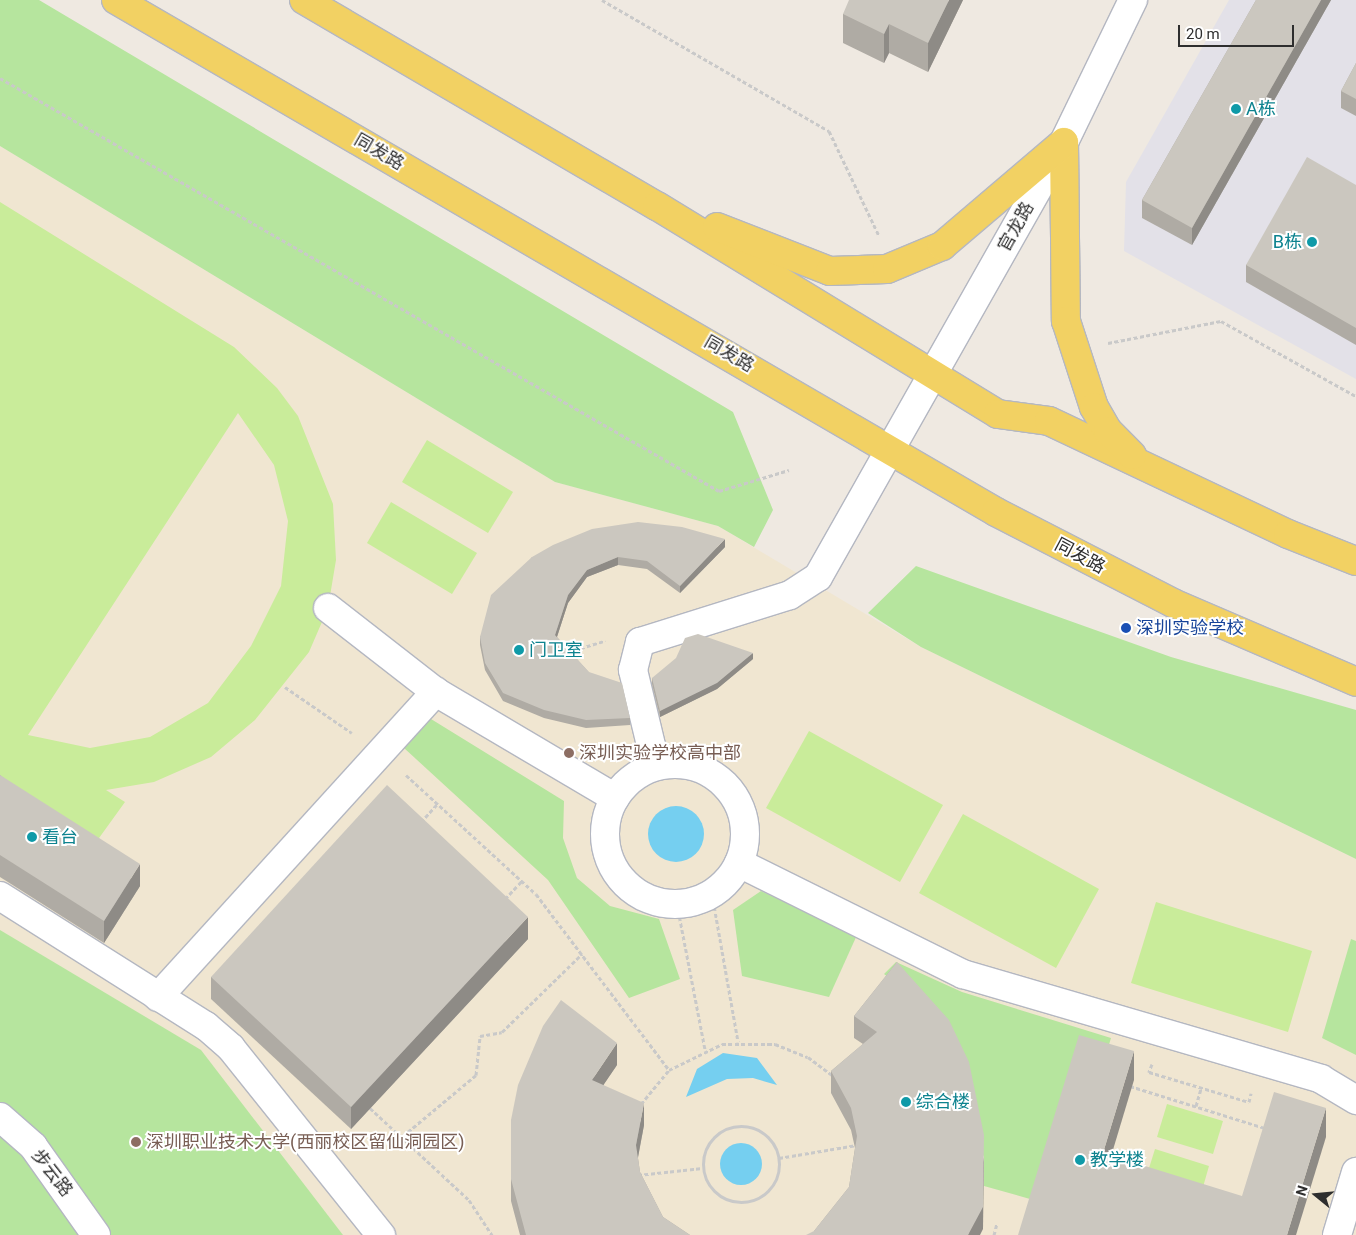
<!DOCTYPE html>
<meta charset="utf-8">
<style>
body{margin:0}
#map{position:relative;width:1356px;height:1235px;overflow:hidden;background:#efe9e1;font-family:Roboto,"Noto Sans SC",sans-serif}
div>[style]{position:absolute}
.industrial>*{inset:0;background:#e3e1e8}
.education>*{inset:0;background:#f0e6d1}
.green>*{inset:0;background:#b6e59e}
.pitch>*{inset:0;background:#c9ec9a}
.water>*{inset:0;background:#75cff0}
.round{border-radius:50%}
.path>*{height:3px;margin-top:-1.5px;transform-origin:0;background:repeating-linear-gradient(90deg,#c9c9c9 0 4px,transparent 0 6.5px)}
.path>.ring{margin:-1.5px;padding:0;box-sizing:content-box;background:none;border:3px solid #c9c9c9;border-radius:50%}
.roads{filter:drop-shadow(1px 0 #b4b7c1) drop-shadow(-1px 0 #b4b7c1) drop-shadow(0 1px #b4b7c1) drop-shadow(0 -1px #b4b7c1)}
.minor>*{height:28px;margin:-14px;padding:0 14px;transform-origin:14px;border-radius:14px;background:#fff}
.minor>.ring{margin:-14px;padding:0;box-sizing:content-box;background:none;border:28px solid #fff;border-radius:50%}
.major>*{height:28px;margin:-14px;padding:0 14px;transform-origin:14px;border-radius:14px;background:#f2d163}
.wall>*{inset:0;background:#afaba4}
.shaded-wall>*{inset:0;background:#8e8b86}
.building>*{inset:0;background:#cbc7bf}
.dots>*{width:14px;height:14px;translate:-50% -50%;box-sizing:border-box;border:2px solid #fff;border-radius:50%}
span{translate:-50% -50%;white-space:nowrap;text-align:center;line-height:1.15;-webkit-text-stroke:4px #fff;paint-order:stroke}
.culture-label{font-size:18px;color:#0d838f}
.left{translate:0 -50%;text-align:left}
.right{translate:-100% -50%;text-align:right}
.street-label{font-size:18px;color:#2e2e2e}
.transit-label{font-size:18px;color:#164399}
.education-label{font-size:18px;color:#785e54}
.north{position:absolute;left:1291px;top:1170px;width:50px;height:50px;-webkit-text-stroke:4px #fff;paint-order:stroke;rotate:287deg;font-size:14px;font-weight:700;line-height:20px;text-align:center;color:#2e2e2e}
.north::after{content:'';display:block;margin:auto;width:18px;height:22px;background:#2e2e2e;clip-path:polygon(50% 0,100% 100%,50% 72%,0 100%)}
.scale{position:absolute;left:1178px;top:25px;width:116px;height:22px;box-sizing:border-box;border:2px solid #2e2e2e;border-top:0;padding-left:6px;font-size:15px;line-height:18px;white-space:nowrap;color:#2e2e2e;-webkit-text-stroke:4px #fff;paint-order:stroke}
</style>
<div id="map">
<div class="industrial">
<i style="clip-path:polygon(1229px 0,1356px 0,1356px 379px,1124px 251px,1126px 182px)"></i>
</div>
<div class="education">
<i style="clip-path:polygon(0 146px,555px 482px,718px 526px,921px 647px,1356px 859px,1356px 1235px,0 1235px)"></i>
</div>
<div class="green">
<i style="clip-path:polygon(0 0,39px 0,733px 412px,773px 510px,754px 547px,718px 526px,555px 482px,0 146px)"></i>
<i style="clip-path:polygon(916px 566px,1171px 657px,1356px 710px,1356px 859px,921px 647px,868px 613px)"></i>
<i style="clip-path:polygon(431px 719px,564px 801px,563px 838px,577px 878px,610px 906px,659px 919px,680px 979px,629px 998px,548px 880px,404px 748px)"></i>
<i style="clip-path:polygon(761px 891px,857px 935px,829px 997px,742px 976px,733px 910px)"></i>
<i style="clip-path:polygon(0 930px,201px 1050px,343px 1235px,0 1235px)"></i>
<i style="clip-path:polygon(1351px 939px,1356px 941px,1356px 1055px,1322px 1038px)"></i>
<i style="clip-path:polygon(896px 962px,962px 992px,1111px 1038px,1101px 1071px,1037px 1201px,984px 1186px,984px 1157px,897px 984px,884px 974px)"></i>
</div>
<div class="pitch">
<i style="clip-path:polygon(evenodd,0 202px,234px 347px,277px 388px,298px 416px,333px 504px,336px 560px,328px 608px,309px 652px,255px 720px,211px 757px,154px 782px,106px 790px,125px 802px,94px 845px,0 786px,0 202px,238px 413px,274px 465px,288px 521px,281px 586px,251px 646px,208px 703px,150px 737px,90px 748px,28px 735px,238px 413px)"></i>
<i style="clip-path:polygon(427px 440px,513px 492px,488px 533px,402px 482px)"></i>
<i style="clip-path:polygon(391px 502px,477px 553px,452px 594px,367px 543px)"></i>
<i style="clip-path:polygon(809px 731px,943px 805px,900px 882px,766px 808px)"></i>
<i style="clip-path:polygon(963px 814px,1099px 889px,1056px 968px,919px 893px)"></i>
<i style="clip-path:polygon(1156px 902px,1312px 951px,1288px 1032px,1131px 983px)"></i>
<i style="clip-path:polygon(1167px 1104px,1223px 1121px,1213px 1154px,1157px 1137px)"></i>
<i style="clip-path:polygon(1155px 1149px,1209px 1166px,1199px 1201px,1144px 1184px)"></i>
</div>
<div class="water">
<i class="round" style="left:648px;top:806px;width:56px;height:56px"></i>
<i style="clip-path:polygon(723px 1053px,757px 1058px,777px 1085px,753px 1078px,727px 1079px,686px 1097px,697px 1069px)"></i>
<i class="round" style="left:720px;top:1143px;width:42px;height:42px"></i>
</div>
<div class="path">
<i style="left:602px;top:0;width:262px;rotate:30deg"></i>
<i style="left:829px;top:131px;width:116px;rotate:64.5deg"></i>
<i style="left:0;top:78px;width:829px;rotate:29.87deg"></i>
<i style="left:719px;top:491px;width:73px;rotate:-16.7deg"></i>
<i style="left:1108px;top:343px;width:115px;rotate:-11deg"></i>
<i style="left:1221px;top:321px;width:154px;rotate:29.1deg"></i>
<i style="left:568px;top:652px;width:39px;rotate:-17deg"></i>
<i style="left:285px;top:687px;width:81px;rotate:34.5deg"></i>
<i style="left:406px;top:775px;width:176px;rotate:42.5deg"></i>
<i style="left:536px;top:894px;width:221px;rotate:52.9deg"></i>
<i style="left:421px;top:822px;width:24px;rotate:-48deg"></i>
<i style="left:712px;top:894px;width:150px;rotate:80deg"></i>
<i style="left:505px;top:899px;width:25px;rotate:-47deg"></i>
<i style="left:677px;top:904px;width:148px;rotate:79.1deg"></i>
<i style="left:1152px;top:1064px;width:9px;rotate:111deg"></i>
<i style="left:1149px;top:1072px;width:104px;rotate:16.7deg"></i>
<i style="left:1249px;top:1102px;width:9px;rotate:-77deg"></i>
<i style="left:1130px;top:1086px;width:145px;rotate:17.3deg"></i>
<i style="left:641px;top:1104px;width:44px;rotate:-50.5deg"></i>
<i style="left:669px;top:1070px;width:59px;rotate:-26.1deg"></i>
<i style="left:722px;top:1044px;width:53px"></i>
<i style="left:775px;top:1044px;width:35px;rotate:22deg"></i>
<i style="left:808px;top:1057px;width:31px;rotate:37deg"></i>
<i style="left:1196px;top:1106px;width:19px;rotate:-74deg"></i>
<i style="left:370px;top:1108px;width:135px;rotate:42.9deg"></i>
<i style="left:469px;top:1200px;width:42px;rotate:56.7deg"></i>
<i class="ring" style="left:703px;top:1126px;width:73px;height:73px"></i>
<i style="left:403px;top:1136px;width:95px;rotate:-39.9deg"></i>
<i style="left:476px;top:1075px;width:39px;rotate:-84deg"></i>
<i style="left:480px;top:1036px;width:22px;rotate:-10deg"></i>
<i style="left:502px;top:1032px;width:112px;rotate:-44.3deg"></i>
<i style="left:779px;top:1158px;width:79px;rotate:-9.5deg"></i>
<i style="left:638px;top:1175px;width:65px;rotate:-6.1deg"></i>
<i style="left:994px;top:1235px;width:12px;rotate:-76deg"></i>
</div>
<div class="roads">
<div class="minor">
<i style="left:328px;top:608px;width:137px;rotate:37.9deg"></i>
<i class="ring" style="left:605px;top:764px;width:112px;height:112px"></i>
<i style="left:656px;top:766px;width:99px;rotate:-103.5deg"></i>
<i style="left:633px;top:670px;width:29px;rotate:-76deg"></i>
<i style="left:640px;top:642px;width:157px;rotate:-17.4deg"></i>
<i style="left:790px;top:595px;width:33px;rotate:-33deg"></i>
<i style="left:818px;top:577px;width:500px;rotate:-60.5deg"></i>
<i style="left:1064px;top:142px;width:158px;rotate:-64.1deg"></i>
<i style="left:739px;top:863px;width:250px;rotate:26.4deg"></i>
<i style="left:963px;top:974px;width:373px;rotate:16.3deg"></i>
<i style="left:1321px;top:1079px;width:41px;rotate:31deg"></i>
<i style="left:0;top:896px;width:244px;rotate:32.3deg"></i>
<i style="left:206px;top:1026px;width:33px;rotate:41deg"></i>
<i style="left:231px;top:1048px;width:240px;rotate:51.3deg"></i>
<i style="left:158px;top:997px;width:413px;rotate:-47.7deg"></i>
<i style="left:436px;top:692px;width:208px;rotate:30.6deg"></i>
<i style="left:0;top:1117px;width:44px;rotate:41.3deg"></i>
<i style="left:33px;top:1146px;width:109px;rotate:54.7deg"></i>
<i style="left:1337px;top:1235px;width:66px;rotate:-73.2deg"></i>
</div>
<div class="major">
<i style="left:116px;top:0;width:1018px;rotate:30.19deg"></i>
<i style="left:996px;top:512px;width:199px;rotate:27.2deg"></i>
<i style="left:1173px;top:603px;width:199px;rotate:23.3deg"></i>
<i style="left:304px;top:0;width:409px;rotate:30.3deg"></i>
<i style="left:657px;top:206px;width:399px;rotate:31.4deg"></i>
<i style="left:998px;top:414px;width:51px;rotate:7.8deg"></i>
<i style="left:1049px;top:421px;width:264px;rotate:25.3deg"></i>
<i style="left:1288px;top:534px;width:73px;rotate:21.7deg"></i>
<i style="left:1064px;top:142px;width:179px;rotate:89.4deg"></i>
<i style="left:1066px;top:321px;width:90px;rotate:72deg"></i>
<i style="left:1094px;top:407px;width:28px;rotate:60deg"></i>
<i style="left:1108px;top:431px;width:34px;rotate:45deg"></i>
<i style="left:717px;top:227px;width:121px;rotate:21.3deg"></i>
<i style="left:830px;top:271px;width:57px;rotate:-2deg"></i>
<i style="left:887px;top:269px;width:60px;rotate:-22.7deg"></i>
<i style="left:942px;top:246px;width:160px;rotate:-40.4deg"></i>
</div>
</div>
<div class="wall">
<i style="clip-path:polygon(963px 0,928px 72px,889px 53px,884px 63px,843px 43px,843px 14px)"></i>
<i style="clip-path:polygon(1256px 0,1331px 0,1192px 245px,1142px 218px,1142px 200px)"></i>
<i style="clip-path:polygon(1356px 63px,1356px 116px,1341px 108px,1341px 91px)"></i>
<i style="clip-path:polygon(1356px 185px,1356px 345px,1246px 282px,1246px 265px)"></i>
<i style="clip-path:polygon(725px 547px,680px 593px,647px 569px,618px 565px,587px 577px,568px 603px,557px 637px,630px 718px,630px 725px,586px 728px,544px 718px,503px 701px,485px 670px,480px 645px,480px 637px,532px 557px)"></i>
<i style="clip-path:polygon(753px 659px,717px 689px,660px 717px,652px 684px,652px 678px)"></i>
<i style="clip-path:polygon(0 775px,140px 886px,104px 943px,0 877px)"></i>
<i style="clip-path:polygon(528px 939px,351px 1129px,211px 999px,211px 977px)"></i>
<i style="clip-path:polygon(897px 962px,983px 1229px,814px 1231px,849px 1187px,855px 1148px,851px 1130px,831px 1093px,831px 1071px,863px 1044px,854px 1038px,854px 1016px)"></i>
<i style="clip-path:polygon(617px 1065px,603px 1085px,644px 1125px,638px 1158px,640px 1172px,663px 1217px,690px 1235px,520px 1235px,511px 1201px,511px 1120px)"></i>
</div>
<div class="shaded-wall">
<i style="clip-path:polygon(949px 0,963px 0,928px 72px,928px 43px)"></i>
<i style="clip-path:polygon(1321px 0,1331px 0,1192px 245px,1192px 228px)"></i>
<i style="clip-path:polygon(889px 24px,889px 53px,884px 63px,884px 34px)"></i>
<i style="clip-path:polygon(725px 539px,725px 547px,680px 593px,680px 586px)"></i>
<i style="clip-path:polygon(618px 557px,618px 565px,587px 577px,568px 603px,555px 643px,555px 635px,568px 595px,587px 570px)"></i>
<i style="clip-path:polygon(753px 653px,753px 659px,717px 689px,660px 717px,660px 711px)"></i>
<i style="clip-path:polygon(140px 864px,140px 886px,104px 943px,104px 921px)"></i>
<i style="clip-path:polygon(528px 917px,528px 939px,351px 1129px,351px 1107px)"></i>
<i style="clip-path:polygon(617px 1043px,617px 1065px,592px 1102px,592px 1080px)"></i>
<i style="clip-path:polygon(1134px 1051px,1134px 1080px,1103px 1183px,1103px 1153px)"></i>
<i style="clip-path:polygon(644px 1103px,644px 1125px,636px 1167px,636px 1145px)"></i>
<i style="clip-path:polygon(1326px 1108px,1326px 1137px,1296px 1235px,1287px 1235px)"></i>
<i style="clip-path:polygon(984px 1157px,983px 1229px,980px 1235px,968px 1235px)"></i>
</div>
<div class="building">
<i style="clip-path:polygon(849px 0,949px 0,928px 43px,889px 24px,884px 34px,843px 14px)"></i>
<i style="clip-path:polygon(1256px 0,1321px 0,1192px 228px,1142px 200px)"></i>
<i style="clip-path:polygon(1356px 63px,1356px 99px,1341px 91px)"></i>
<i style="clip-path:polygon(1307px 157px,1356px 185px,1356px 328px,1246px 265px)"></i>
<i style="clip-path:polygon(638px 522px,682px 527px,725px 539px,680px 586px,647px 561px,618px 557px,587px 570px,568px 595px,555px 635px,589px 672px,622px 683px,630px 718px,586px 720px,544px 710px,503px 693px,485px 663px,480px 637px,491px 595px,532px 557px,553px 545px,592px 529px)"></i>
<i style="clip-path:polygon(698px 634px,753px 653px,717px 683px,660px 711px,652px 678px,676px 658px,685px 638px)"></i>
<i style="clip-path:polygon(0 775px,140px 864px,104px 921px,0 855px)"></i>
<i style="clip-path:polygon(387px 785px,528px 917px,351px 1107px,211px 977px)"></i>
<i style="clip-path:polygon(897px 962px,949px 1020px,969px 1062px,984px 1135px,983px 1207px,968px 1235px,806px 1235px,814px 1231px,849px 1187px,857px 1136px,851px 1108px,831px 1071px,877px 1032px,854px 1016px)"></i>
<i style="clip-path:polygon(561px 1000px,617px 1043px,592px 1080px,644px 1103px,636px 1145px,640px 1172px,663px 1217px,690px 1235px,526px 1235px,511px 1179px,511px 1120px,518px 1085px,543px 1026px)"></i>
<i style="clip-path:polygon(1079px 1035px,1134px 1051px,1103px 1153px,1242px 1196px,1274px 1092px,1326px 1108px,1287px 1235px,1018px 1235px)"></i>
</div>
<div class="dots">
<i style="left:1236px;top:109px;background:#0f9aa8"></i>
<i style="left:1312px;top:242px;background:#0f9aa8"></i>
<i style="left:1126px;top:628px;background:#1a4fb4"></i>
<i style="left:519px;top:650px;background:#0f9aa8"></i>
<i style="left:569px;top:753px;background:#8d6e63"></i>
<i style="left:32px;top:837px;background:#0f9aa8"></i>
<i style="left:906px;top:1102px;background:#0f9aa8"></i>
<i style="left:136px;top:1142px;background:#8d6e63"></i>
<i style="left:1080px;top:1160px;background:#0f9aa8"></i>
</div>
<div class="culture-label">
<span class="left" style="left:1246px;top:109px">A栋</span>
<span class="right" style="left:1302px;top:242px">B栋</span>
<span class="left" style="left:529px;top:650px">门卫室</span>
<span class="left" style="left:42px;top:837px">看台</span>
<span class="left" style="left:916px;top:1102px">综合楼</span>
<span class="left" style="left:1090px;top:1160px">教学楼</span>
</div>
<div class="street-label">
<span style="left:379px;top:152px;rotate:30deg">同发路</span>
<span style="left:1016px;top:227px;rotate:-61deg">官龙路</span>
<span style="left:729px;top:354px;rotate:30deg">同发路</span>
<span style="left:1080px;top:556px;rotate:28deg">同发路</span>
<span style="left:52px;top:1173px;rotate:52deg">步云路</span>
</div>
<div class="transit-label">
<span class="left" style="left:1136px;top:628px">深圳实验学校</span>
</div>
<div class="education-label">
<span class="left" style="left:579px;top:753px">深圳实验学校高中部</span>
<span class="left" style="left:146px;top:1142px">深圳职业技术大学(西丽校区留仙洞园区)</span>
</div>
<div class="north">N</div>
<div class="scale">20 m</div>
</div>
